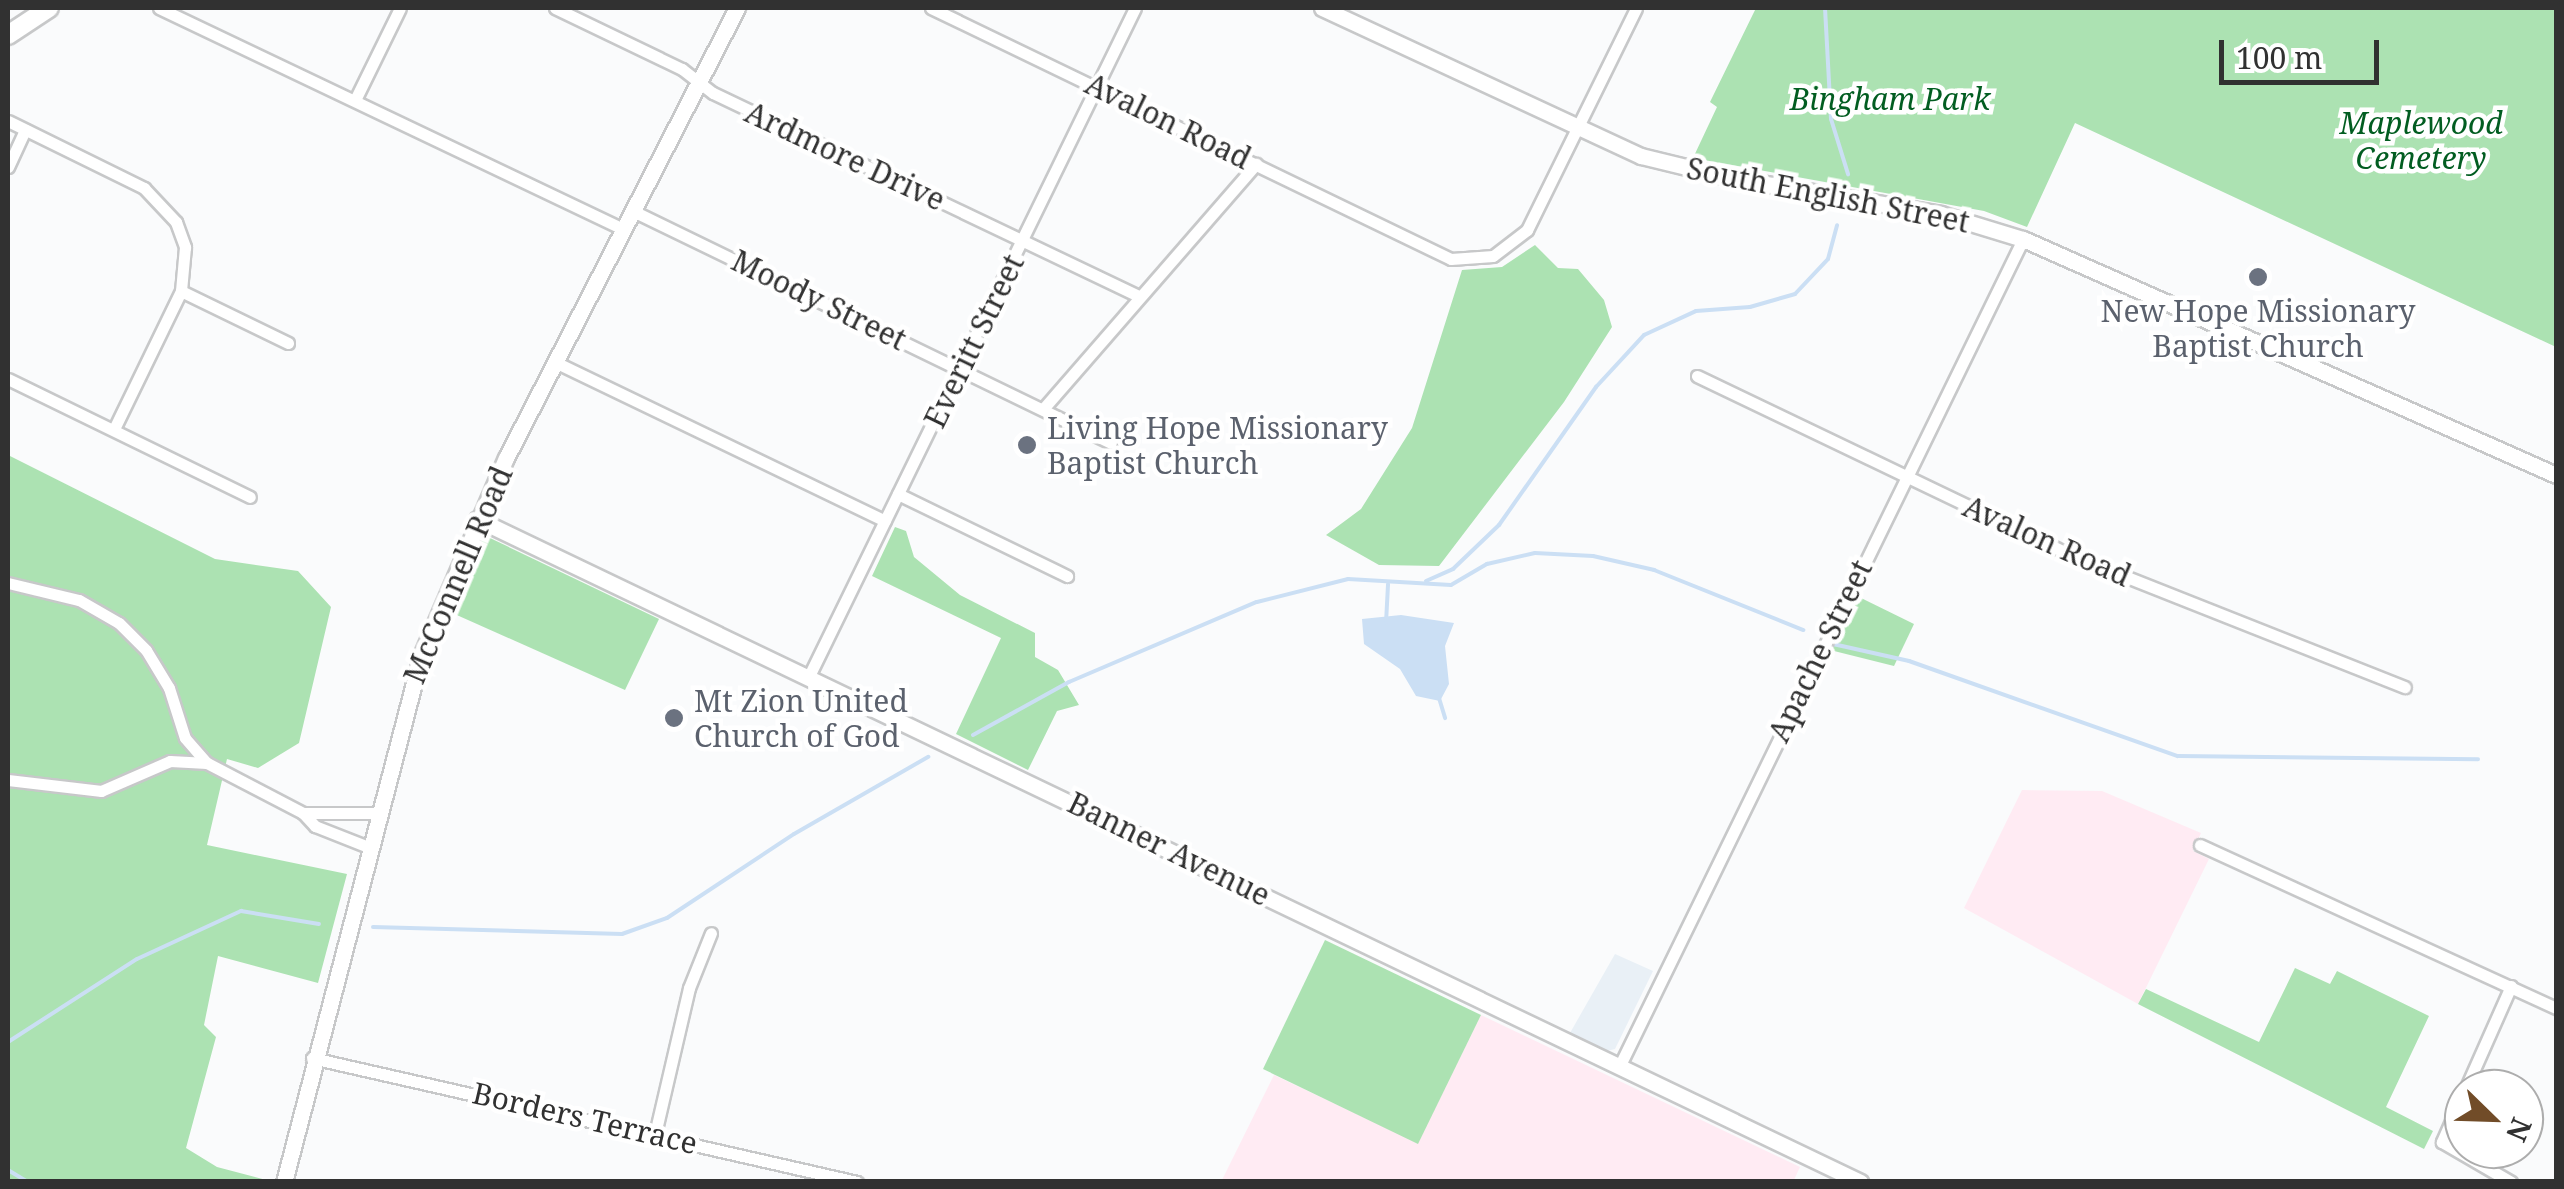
<!DOCTYPE html>
<style>
body{margin:0}
#map{position:relative;width:2564px;height:1189px;overflow:hidden;background:#fafbfc;font-family:"Noto Serif",serif}
div>[style]{position:absolute}
.built>*{inset:0;background:#e9f0f6}
.industrial>*{inset:0;background:#ffebf3}
.green>*{inset:0;background:#ace2b2}
.water>*{inset:0;background:#cbdff4}
.stream>*{height:4px;margin:-2px;padding:0 2px;transform-origin:2px;border-radius:2px;background:#cbdff4}
.roads{filter:drop-shadow(2px 0 #c7c8c9) drop-shadow(-2px 0 #c7c8c9) drop-shadow(0 2px #c7c8c9) drop-shadow(0 -2px #c7c8c9)}
.street>*{height:11px;margin:-5.5px;padding:0 5.5px;transform-origin:5.5px;border-radius:5.5px;background:#fff}
.secondary>*{height:15px;margin:-7.5px;padding:0 7.5px;transform-origin:7.5px;border-radius:7.5px;background:#fff}
.primary>*{height:18px;margin:-9px;padding:0 9px;transform-origin:9px;border-radius:9px;background:#fff}
.dots>*{width:28px;height:28px;translate:-50% -50%;box-sizing:border-box;border:5px solid #fff;border-radius:50%}
span{translate:-50% -50%;white-space:nowrap;text-align:center;line-height:1.15;-webkit-text-stroke:9px #fff;paint-order:stroke}
.park-label{font-size:30px;color:#025d21;font-style:italic}
.street-label{font-size:30px;color:#313131}
.worship-label{font-size:30px;color:#5b616d}
.left{translate:0 -50%;text-align:left}
.frame{position:absolute;inset:0;border:10px solid #313131;pointer-events:none}
.north{position:absolute;left:2444px;top:1069px;width:100px;height:100px;box-sizing:border-box;background:#fff;border:2px solid #adadad;border-radius:50%;rotate:113deg;font-size:28px;font-weight:700;line-height:40px;text-align:center;color:#313131}
.north::after{content:'';display:block;margin:auto;width:35px;height:45px;background:#714c28;clip-path:polygon(50% 0,100% 100%,50% 72%,0 100%)}
.scale{position:absolute;left:2219px;top:40px;width:160px;height:45px;box-sizing:border-box;border:5px solid #313131;border-top:0;padding-left:12px;font-size:30px;line-height:35px;white-space:nowrap;color:#313131;-webkit-text-stroke:8px #fff;paint-order:stroke}
</style>
<div id="map">
<div class="built">
<i style="clip-path:polygon(1615px 954px,1653px 971px,1615px 1049px,1607px 1051px,1570px 1033px)"></i>
</div>
<div class="industrial">
<i style="clip-path:polygon(2022px 790px,2102px 791px,2201px 833px,2193px 851px,2209px 859px,2138px 1004px,1964px 908px)"></i>
<i style="clip-path:polygon(1481px 1015px,1800px 1167px,1793px 1182px,1221px 1182px,1274px 1075px,1418px 1143px)"></i>
</div>
<div class="green">
<i style="clip-path:polygon(1756px 8px,2556px 8px,2556px 347px,2075px 123px,2027px 227px,1984px 211px,1693px 158px,1717px 107px,1710px 102px)"></i>
<i style="clip-path:polygon(1535px 245px,1558px 268px,1578px 269px,1604px 300px,1612px 327px,1564px 402px,1439px 566px,1379px 565px,1326px 535px,1361px 509px,1412px 428px,1462px 270px,1502px 267px)"></i>
<i style="clip-path:polygon(8px 455px,215px 559px,298px 571px,331px 607px,299px 743px,258px 768px,227px 759px,207px 845px,347px 874px,318px 983px,218px 956px,204px 1025px,216px 1037px,186px 1148px,217px 1167px,270px 1181px,8px 1181px)"></i>
<i style="clip-path:polygon(895px 527px,906px 531px,914px 557px,960px 595px,1035px 633px,1035px 657px,1058px 670px,1079px 705px,1057px 711px,1028px 770px,956px 734px,1001px 638px,872px 576px)"></i>
<i style="clip-path:polygon(490px 538px,659px 619px,625px 690px,450px 612px,479px 542px)"></i>
<i style="clip-path:polygon(1857px 596px,1914px 624px,1894px 666px,1830px 650px)"></i>
<i style="clip-path:polygon(1325px 940px,1481px 1015px,1418px 1144px,1263px 1069px)"></i>
<i style="clip-path:polygon(2295px 968px,2330px 984px,2337px 971px,2429px 1016px,2386px 1107px,2433px 1131px,2424px 1149px,2138px 1004px,2146px 989px,2259px 1042px)"></i>
</div>
<div class="water">
<i style="clip-path:polygon(1401px 615px,1454px 623px,1445px 646px,1449px 684px,1440px 701px,1416px 696px,1400px 669px,1364px 644px,1362px 619px)"></i>
</div>
<div class="stream">
<i style="left:1825px;top:8px;width:111px;rotate:86.9deg"></i>
<i style="left:1831px;top:119px;width:58px;rotate:72.8deg"></i>
<i style="left:1426px;top:581px;width:30px;rotate:-24deg"></i>
<i style="left:1453px;top:569px;width:64px;rotate:-43.7deg"></i>
<i style="left:1499px;top:525px;width:169px;rotate:-54.9deg"></i>
<i style="left:1596px;top:387px;width:71px;rotate:-47.3deg"></i>
<i style="left:1644px;top:335px;width:57px;rotate:-24.8deg"></i>
<i style="left:1696px;top:311px;width:54px;rotate:-4.2deg"></i>
<i style="left:1750px;top:307px;width:47px;rotate:-16.1deg"></i>
<i style="left:1795px;top:294px;width:48px;rotate:-46.7deg"></i>
<i style="left:1828px;top:259px;width:35px;rotate:-75deg"></i>
<i style="left:1386px;top:623px;width:39px;rotate:-87deg"></i>
<i style="left:1833px;top:644px;width:78px;rotate:12.6deg"></i>
<i style="left:1909px;top:661px;width:285px;rotate:19.5deg"></i>
<i style="left:2178px;top:756px;width:300px;rotate:0.6deg"></i>
<i style="left:1439px;top:698px;width:21px;rotate:73deg"></i>
<i style="left:973px;top:735px;width:110px;rotate:-28.9deg"></i>
<i style="left:1069px;top:682px;width:204px;rotate:-23.1deg"></i>
<i style="left:1257px;top:602px;width:94px;rotate:-14.2deg"></i>
<i style="left:1348px;top:579px;width:103px;rotate:3.3deg"></i>
<i style="left:1451px;top:585px;width:42px;rotate:-30.3deg"></i>
<i style="left:1487px;top:564px;width:49px;rotate:-12.9deg"></i>
<i style="left:1535px;top:553px;width:58px;rotate:3deg"></i>
<i style="left:1593px;top:556px;width:63px;rotate:12.9deg"></i>
<i style="left:1654px;top:570px;width:161px;rotate:21.9deg"></i>
<i style="left:373px;top:927px;width:249px;rotate:1.6deg"></i>
<i style="left:622px;top:934px;width:48px;rotate:-19.6deg"></i>
<i style="left:667px;top:918px;width:152px;rotate:-33.5deg"></i>
<i style="left:794px;top:834px;width:155px;rotate:-29.9deg"></i>
<i style="left:8px;top:1042px;width:153px;rotate:-32.8deg"></i>
<i style="left:137px;top:959px;width:115px;rotate:-24.8deg"></i>
<i style="left:241px;top:911px;width:79px;rotate:9.5deg"></i>
<i style="left:8px;top:1170px;width:23px;rotate:31deg"></i>
</div>
<div class="roads">
<div class="street">
<i style="left:159px;top:8px;width:514px;rotate:25.47deg"></i>
<i style="left:555px;top:8px;width:141px;rotate:25.7deg"></i>
<i style="left:682px;top:69px;width:39px;rotate:38deg"></i>
<i style="left:713px;top:93px;width:472px;rotate:25.5deg"></i>
<i style="left:931px;top:8px;width:577px;rotate:25.77deg"></i>
<i style="left:1451px;top:259px;width:42px;rotate:-4.1deg"></i>
<i style="left:1493px;top:256px;width:43px;rotate:-37.4deg"></i>
<i style="left:1527px;top:230px;width:247px;rotate:-63.8deg"></i>
<i style="left:355px;top:100px;width:102px;rotate:-63.9deg"></i>
<i style="left:8px;top:121px;width:152px;rotate:26.2deg"></i>
<i style="left:144px;top:188px;width:47px;rotate:46.7deg"></i>
<i style="left:176px;top:222px;width:27px;rotate:70deg"></i>
<i style="left:185px;top:247px;width:44px;rotate:95.2deg"></i>
<i style="left:181px;top:291px;width:151px;rotate:115.9deg"></i>
<i style="left:8px;top:167px;width:41px;rotate:-65.3deg"></i>
<i style="left:633px;top:211px;width:531px;rotate:25.89deg"></i>
<i style="left:181px;top:291px;width:119px;rotate:25.9deg"></i>
<i style="left:555px;top:362px;width:366px;rotate:25.7deg"></i>
<i style="left:1697px;top:376px;width:415px;rotate:25.6deg"></i>
<i style="left:2071px;top:555px;width:359px;rotate:21.6deg"></i>
<i style="left:8px;top:379px;width:269px;rotate:26deg"></i>
<i style="left:1043px;top:409px;width:325px;rotate:-49deg"></i>
<i style="left:898px;top:494px;width:188px;rotate:25.9deg"></i>
<i style="left:8px;top:583px;width:73px;rotate:13.5deg"></i>
<i style="left:79px;top:600px;width:46px;rotate:29.9deg"></i>
<i style="left:119px;top:623px;width:38px;rotate:45deg"></i>
<i style="left:146px;top:650px;width:44px;rotate:58.8deg"></i>
<i style="left:169px;top:688px;width:52px;rotate:72.3deg"></i>
<i style="left:185px;top:738px;width:33px;rotate:49deg"></i>
<i style="left:207px;top:763px;width:108px;rotate:27.5deg"></i>
<i style="left:303px;top:813px;width:18px;rotate:47deg"></i>
<i style="left:315px;top:826px;width:57px;rotate:21.6deg"></i>
<i style="left:810px;top:674px;width:741px;rotate:-63.99deg"></i>
<i style="left:8px;top:780px;width:94px;rotate:6.7deg"></i>
<i style="left:101px;top:791px;width:75px;rotate:-23.5deg"></i>
<i style="left:170px;top:761px;width:37px;rotate:3deg"></i>
<i style="left:303px;top:813px;width:74px"></i>
<i style="left:2200px;top:845px;width:392px;rotate:24.6deg"></i>
<i style="left:2511px;top:986px;width:171px;rotate:113.9deg"></i>
<i style="left:2442px;top:1142px;width:80px;rotate:30.1deg"></i>
<i style="left:312px;top:1058px;width:559px;rotate:12.82deg"></i>
<i style="left:1620px;top:1065px;width:919px;rotate:-63.99deg"></i>
<i style="left:655px;top:1134px;width:150px;rotate:-76.9deg"></i>
<i style="left:689px;top:988px;width:59px;rotate:-68.2deg"></i>
</div>
<div class="secondary">
<i style="left:1322px;top:8px;width:352px;rotate:24.9deg"></i>
<i style="left:1641px;top:156px;width:93px;rotate:13.7deg"></i>
<i style="left:1731px;top:178px;width:213px;rotate:9.7deg"></i>
<i style="left:1941px;top:214px;width:86px;rotate:17deg"></i>
<i style="left:2023px;top:239px;width:583px;rotate:23.88deg"></i>
<i style="left:477px;top:519px;width:1534px;rotate:25.61deg"></i>
<i style="left:284px;top:1182px;width:544px;rotate:-75.4deg"></i>
<i style="left:421px;top:656px;width:215px;rotate:-66.8deg"></i>
<i style="left:506px;top:458px;width:506px;rotate:-62.83deg"></i>
</div>
<div class="primary">
<i style="left:8px;top:35px;width:49px;rotate:-33.4deg"></i>
</div>
</div>
<div class="dots">
<i style="left:2258px;top:277px;background:#6b7280"></i>
<i style="left:1027px;top:445px;background:#6b7280"></i>
<i style="left:674px;top:718px;background:#6b7280"></i>
</div>
<div class="park-label">
<span style="left:1890px;top:99px">Bingham Park</span>
<span style="left:2421px;top:140px">Maplewood<br>Cemetery</span>
</div>
<div class="street-label">
<span style="left:1168px;top:121px;rotate:26deg">Avalon Road</span>
<span style="left:845px;top:156px;rotate:25deg">Ardmore Drive</span>
<span style="left:1828px;top:195px;rotate:11deg">South English Street</span>
<span style="left:819px;top:300px;rotate:26deg">Moody Street</span>
<span style="left:974px;top:341px;rotate:-64deg">Everitt Street</span>
<span style="left:2047px;top:541px;rotate:24deg">Avalon Road</span>
<span style="left:458px;top:575px;rotate:-67deg">McConnell Road</span>
<span style="left:1820px;top:651px;rotate:-64deg">Apache Street</span>
<span style="left:1169px;top:849px;rotate:26deg">Banner Avenue</span>
<span style="left:585px;top:1118px;rotate:13deg">Borders Terrace</span>
</div>
<div class="worship-label">
<span style="left:2258px;top:328px">New Hope Missionary<br>Baptist Church</span>
<span class="left" style="left:1047px;top:445px">Living Hope Missionary<br>Baptist Church</span>
<span class="left" style="left:694px;top:718px">Mt Zion United<br>Church of God</span>
</div>
<div class="frame"></div>
<div class="north">N</div>
<div class="scale">100 m</div>
</div>
